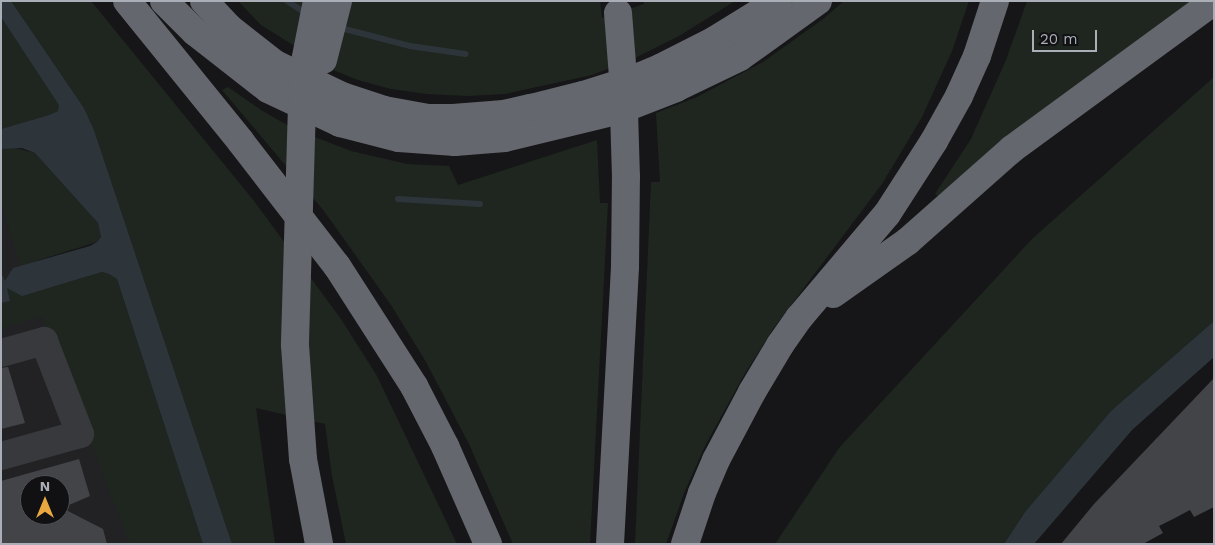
<!DOCTYPE html>
<style>
body{margin:0}
#map{position:relative;width:1215px;height:545px;overflow:hidden;background:#161618;font-family:"Work Sans",sans-serif}
div>[style]{position:absolute}
.built>*{inset:0;background:#222225}
.green>*{inset:0;background:#1f261f}
.water>*{inset:0;background:#2d353b}
.stream>*{height:6px;margin:-3px;padding:0 3px;transform-origin:3px;border-radius:3px;background:#2d353b}
.building>*{inset:0;background:#434448}
.minor>*{height:28px;margin:-14px;padding:0 14px;transform-origin:14px;border-radius:14px;background:#38393d}
.highway>*{height:28px;margin:-14px;padding:0 14px;transform-origin:14px;border-radius:14px;background:#64676e}
.highway-bridge>*{height:28px;margin:-14px;padding:0 14px;transform-origin:14px;border-radius:14px;background:#64676e}
span{translate:-50% -50%;white-space:nowrap;text-align:center;line-height:1.15;-webkit-text-stroke:4px #111113;paint-order:stroke}
.frame{position:absolute;inset:0;border:2px solid #a9aeb7;pointer-events:none}
.north{position:absolute;left:20px;top:475px;width:50px;height:50px;box-sizing:border-box;background:#111113;border:1px solid #4e5055;border-radius:50%;rotate:0deg;font-size:14px;font-weight:700;line-height:20px;text-align:center;color:#a9aeb7}
.north::after{content:'';display:block;margin:auto;width:18px;height:22px;background:#e7a93f;clip-path:polygon(50% 0,100% 100%,50% 72%,0 100%)}
.scale{position:absolute;left:1032px;top:30px;width:65px;height:22px;box-sizing:border-box;border:2px solid #a9aeb7;border-top:0;padding-left:6px;font-size:15px;line-height:18px;white-space:nowrap;color:#a9aeb7;-webkit-text-stroke:4px #111113;paint-order:stroke}
</style>
<div id="map">
<div class="built">
<i style="clip-path:polygon(evenodd,1px 166px,143px 544px,1px 544px,1px 166px,30px 485px,60px 485px,60px 515px,30px 515px,30px 485px)"></i>
</div>
<div class="green">
<i style="clip-path:polygon(11px 1px,91px 1px,254px 201px,341px 319px,377px 376px,457px 544px,346px 544px,332px 476px,325px 424px,256px 408px,275px 544px,232px 544px,94px 130px,84px 108px)"></i>
<i style="clip-path:polygon(238px 1px,600px 1px,602px 18px,644px 4px,644px 1px,735px 1px,679px 36px,635px 58px,592px 75px,505px 94px,467px 96px,427px 94px,391px 89px,358px 80px,333px 70px,261px 25px)"></i>
<i style="clip-path:polygon(844px 1px,969px 1px,952px 51px,922px 117px,882px 184px,773px 329px,744px 375px,706px 444px,684px 493px,666px 544px,635px 544px,651px 182px,660px 182px,656px 113px,697px 97px,763px 62px,823px 19px)"></i>
<i style="clip-path:polygon(1027px 1px,1191px 1px,985px 155px,938px 196px,935px 194px,971px 139px,1006px 60px)"></i>
<i style="clip-path:polygon(1px 17px,60px 105px,58px 111px,49px 115px,1px 129px)"></i>
<i style="clip-path:polygon(1214px 77px,1214px 321px,1111px 411px,1025px 512px,1004px 544px,775px 544px,839px 448px,1032px 239px)"></i>
<i style="clip-path:polygon(228px 87px,261px 110px,294px 129px,351px 151px,407px 164px,449px 166px,458px 185px,597px 140px,600px 203px,608px 203px,590px 544px,513px 544px,469px 444px,426px 362px,391px 305px,324px 211px,222px 90px)"></i>
<i style="clip-path:polygon(12px 147px,35px 153px,98px 223px,101px 237px,97px 242px,20px 266px,1px 202px,1px 149px)"></i>
<i style="clip-path:polygon(102px 272px,109px 274px,117px 279px,203px 544px,130px 544px,42px 317px,1px 328px,1px 303px,10px 301px,7px 287px,22px 296px)"></i>
</div>
<div class="water">
<i style="clip-path:polygon(1px 1px,11px 1px,84px 108px,94px 130px,232px 544px,203px 544px,117px 279px,109px 274px,102px 272px,22px 296px,7px 288px,10px 301px,1px 303px,1px 273px,5px 281px,13px 268px,90px 246px,97px 242px,101px 237px,98px 223px,35px 153px,22px 148px,1px 149px,1px 129px,49px 115px,58px 111px,59px 105px,1px 17px)"></i>
<i style="clip-path:polygon(1214px 321px,1214px 357px,1132px 430px,1034px 544px,1004px 544px,1025px 512px,1111px 411px)"></i>
</div>
<div class="stream">
<i style="left:287px;top:1px;width:24px;rotate:33deg"></i>
<i style="left:337px;top:27px;width:75px;rotate:14.6deg"></i>
<i style="left:410px;top:46px;width:56px;rotate:8.3deg"></i>
<i style="left:398px;top:199px;width:82px;rotate:3.5deg"></i>
</div>
<div class="building">
<i style="clip-path:polygon(8px 367px,25px 423px,1px 429px,1px 368px)"></i>
<i style="clip-path:polygon(1214px 378px,1214px 507px,1194px 517px,1190px 510px,1175px 518px,1159px 526px,1163px 533px,1143px 544px,1061px 544px,1094px 504px)"></i>
<i style="clip-path:polygon(evenodd,79px 459px,90px 496px,62px 508px,103px 529px,107px 544px,1px 544px,1px 481px,79px 459px,30px 485px,60px 485px,60px 515px,30px 515px,30px 485px)"></i>
</div>
<div class="minor">
<i style="left:1px;top:353px;width:45px;rotate:-15.6deg"></i>
<i style="left:44px;top:341px;width:100px;rotate:68.8deg"></i>
<i style="left:80px;top:434px;width:82px;rotate:164.4deg"></i>
</div>
<div class="highway">
<i style="left:127px;top:1px;width:181px;rotate:51deg"></i>
<i style="left:241px;top:142px;width:157px;rotate:52.3deg"></i>
<i style="left:337px;top:266px;width:143px;rotate:57.3deg"></i>
<i style="left:414px;top:386px;width:68px;rotate:62.7deg"></i>
<i style="left:445px;top:446px;width:107px;rotate:66.3deg"></i>
<i style="left:164px;top:1px;width:44px;rotate:45deg"></i>
<i style="left:195px;top:32px;width:93px;rotate:38deg"></i>
<i style="left:268px;top:89px;width:80px;rotate:25.3deg"></i>
<i style="left:340px;top:123px;width:61px;rotate:14.3deg"></i>
<i style="left:399px;top:138px;width:56px;rotate:4.1deg"></i>
<i style="left:455px;top:142px;width:50px;rotate:-4.6deg"></i>
<i style="left:505px;top:138px;width:118px;rotate:-13.7deg"></i>
<i style="left:620px;top:110px;width:60px;rotate:-21.4deg"></i>
<i style="left:676px;top:88px;width:71px;rotate:-25.8deg"></i>
<i style="left:740px;top:57px;width:96px;rotate:-35.7deg"></i>
<i style="left:204px;top:1px;width:35px;rotate:47deg"></i>
<i style="left:228px;top:27px;width:60px;rotate:38.2deg"></i>
<i style="left:275px;top:64px;width:74px;rotate:25.5deg"></i>
<i style="left:342px;top:96px;width:44px;rotate:18.4deg"></i>
<i style="left:384px;top:110px;width:45px;rotate:10.3deg"></i>
<i style="left:428px;top:118px;width:25px"></i>
<i style="left:453px;top:118px;width:51px;rotate:-4.5deg"></i>
<i style="left:504px;top:114px;width:28px;rotate:-13deg"></i>
<i style="left:531px;top:108px;width:54px;rotate:-14deg"></i>
<i style="left:583px;top:95px;width:53px;rotate:-17.4deg"></i>
<i style="left:634px;top:79px;width:28px;rotate:-23deg"></i>
<i style="left:660px;top:68px;width:62px;rotate:-27deg"></i>
<i style="left:715px;top:40px;width:74px;rotate:-31.8deg"></i>
<i style="left:833px;top:294px;width:92px;rotate:-35.2deg"></i>
<i style="left:908px;top:241px;width:139px;rotate:-41.5deg"></i>
<i style="left:1012px;top:149px;width:250px;rotate:-36.2deg"></i>
<i style="left:610px;top:544px;width:277px;rotate:-86.9deg"></i>
<i style="left:625px;top:267px;width:90px;rotate:-89.4deg"></i>
<i style="left:685px;top:544px;width:54px;rotate:-71.6deg"></i>
<i style="left:702px;top:493px;width:36px;rotate:-67deg"></i>
<i style="left:716px;top:460px;width:77px;rotate:-62.1deg"></i>
<i style="left:752px;top:392px;width:55px;rotate:-59.2deg"></i>
<i style="left:780px;top:345px;width:33px;rotate:-55deg"></i>
<i style="left:799px;top:318px;width:136px;rotate:-49.8deg"></i>
<i style="left:887px;top:214px;width:87px;rotate:-57.2deg"></i>
<i style="left:934px;top:141px;width:51px;rotate:-60.9deg"></i>
<i style="left:959px;top:96px;width:44px;rotate:-65.8deg"></i>
<i style="left:977px;top:56px;width:58px;rotate:-71.9deg"></i>
</div>
<div class="highway-bridge">
<i style="left:317px;top:1px;width:72px;rotate:101.2deg"></i>
<i style="left:303px;top:72px;width:273px;rotate:91.7deg"></i>
<i style="left:295px;top:345px;width:114px;rotate:86deg"></i>
<i style="left:303px;top:459px;width:86px;rotate:79.3deg"></i>
<i style="left:618px;top:13px;width:64px;rotate:85.5deg"></i>
<i style="left:623px;top:77px;width:100px;rotate:88.3deg"></i>
<i style="left:323px;top:60px;width:61px;rotate:-75.7deg"></i>
</div>
<div class="frame"></div>
<div class="north">N</div>
<div class="scale">20 m</div>
</div>
